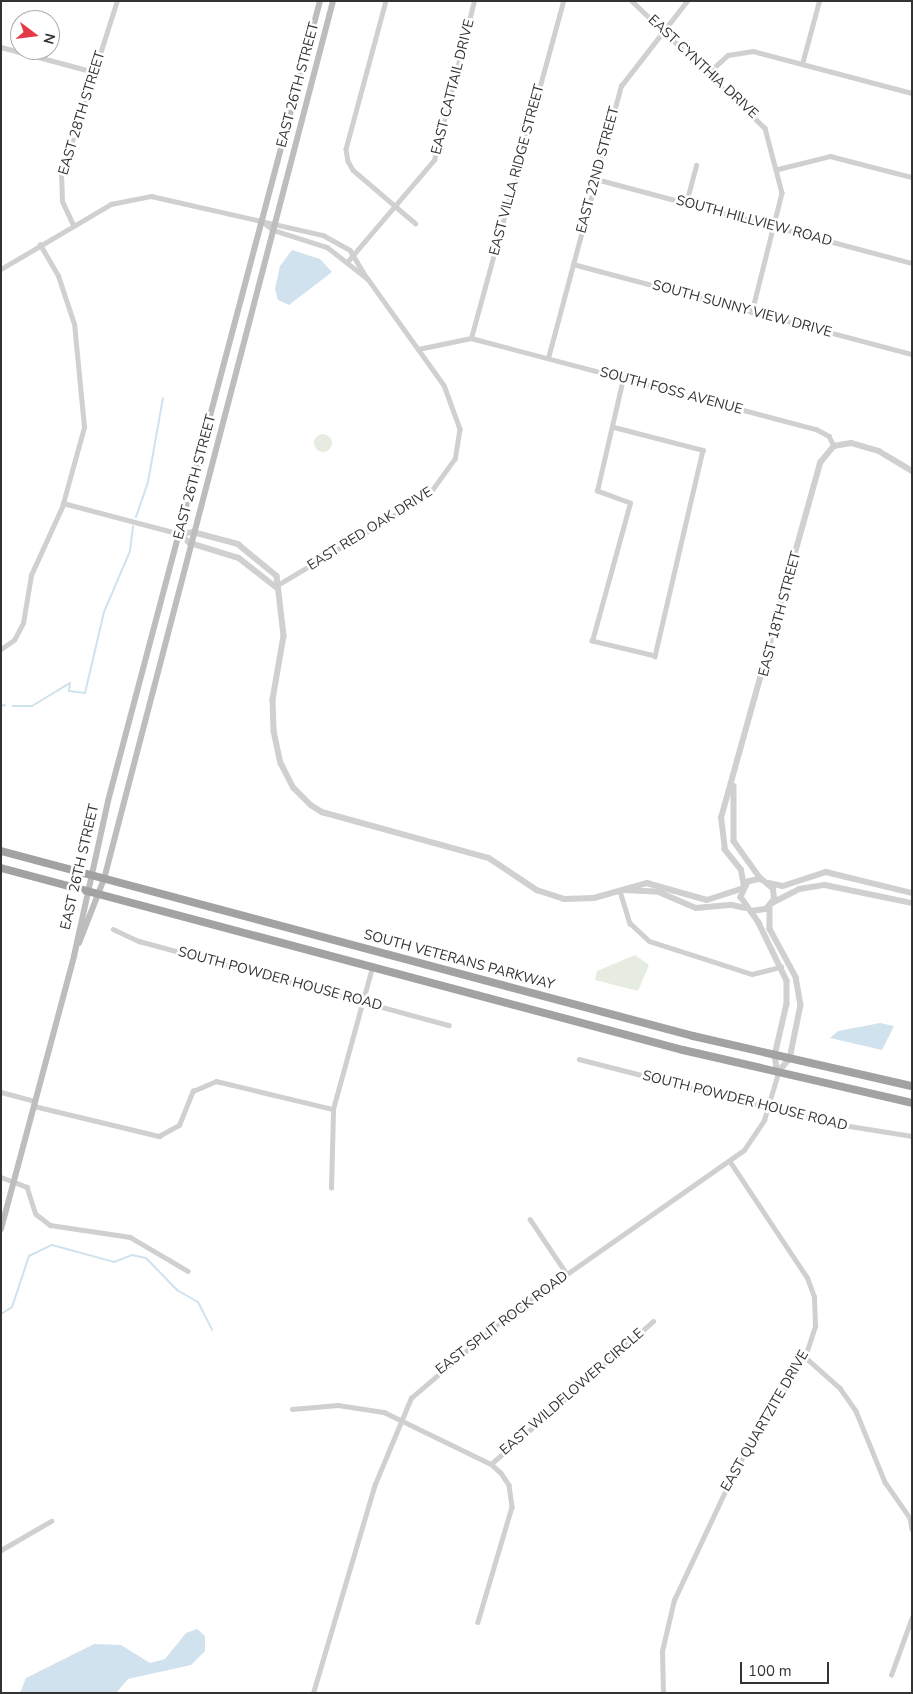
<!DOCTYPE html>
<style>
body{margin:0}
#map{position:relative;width:913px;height:1694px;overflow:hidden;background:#fff;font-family:"Nunito Sans",sans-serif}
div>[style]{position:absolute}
.green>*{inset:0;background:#e6ecdf}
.round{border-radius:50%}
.water>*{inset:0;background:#cfe2ee}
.stream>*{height:2px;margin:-1px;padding:0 1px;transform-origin:1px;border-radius:1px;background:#cfe2ee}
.minor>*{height:4.5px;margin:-2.25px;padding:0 2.25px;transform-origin:2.25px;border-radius:2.25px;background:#d0d0d0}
.tertiary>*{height:5.5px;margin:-2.75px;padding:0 2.75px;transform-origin:2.75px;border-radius:2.75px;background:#d0d0d0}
.secondary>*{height:6px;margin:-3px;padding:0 3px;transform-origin:3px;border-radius:3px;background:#bdbdbd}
.trunk>*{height:8px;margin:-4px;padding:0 4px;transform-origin:4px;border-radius:4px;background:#a2a2a2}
span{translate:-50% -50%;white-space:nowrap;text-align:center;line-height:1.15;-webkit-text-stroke:5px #fff;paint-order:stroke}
.street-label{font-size:14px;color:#333}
.frame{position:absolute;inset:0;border:2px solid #333;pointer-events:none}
.north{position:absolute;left:10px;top:10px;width:50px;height:50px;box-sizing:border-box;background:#fff;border:1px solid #adadad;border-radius:50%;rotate:105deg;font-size:14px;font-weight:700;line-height:20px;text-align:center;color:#333}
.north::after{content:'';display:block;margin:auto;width:18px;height:22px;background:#e63946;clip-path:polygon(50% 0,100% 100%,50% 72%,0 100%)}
.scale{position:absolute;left:740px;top:1662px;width:89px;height:22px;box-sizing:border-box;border:2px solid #333;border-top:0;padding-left:6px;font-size:15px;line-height:18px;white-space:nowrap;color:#333;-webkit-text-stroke:4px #fff;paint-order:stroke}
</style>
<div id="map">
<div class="green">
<i class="round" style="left:314px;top:434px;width:18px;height:18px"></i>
<i style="clip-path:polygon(635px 955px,649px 965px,638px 991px,595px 980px,597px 971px)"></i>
</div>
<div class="water">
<i style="clip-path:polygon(292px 250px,320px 259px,332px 272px,289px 305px,278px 300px,275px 289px,280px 266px)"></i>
<i style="clip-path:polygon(880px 1023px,894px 1026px,882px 1050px,830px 1038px,838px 1031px)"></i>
<i style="clip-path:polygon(197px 1629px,205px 1636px,205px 1651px,191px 1665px,128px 1679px,116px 1693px,20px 1693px,26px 1678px,94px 1644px,121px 1645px,150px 1663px,165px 1659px,186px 1633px)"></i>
</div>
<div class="stream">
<i style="left:136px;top:517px;width:37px;rotate:-71deg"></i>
<i style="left:148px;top:482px;width:85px;rotate:-79.9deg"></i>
<i style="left:1px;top:706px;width:4px;rotate:-14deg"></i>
<i style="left:13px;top:706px;width:19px"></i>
<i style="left:32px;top:706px;width:44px;rotate:-31.2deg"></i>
<i style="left:70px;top:683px;width:8px;rotate:97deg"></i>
<i style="left:69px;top:691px;width:16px;rotate:7deg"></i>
<i style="left:85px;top:693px;width:83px;rotate:-76.8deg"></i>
<i style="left:104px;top:612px;width:66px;rotate:-66.9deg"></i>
<i style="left:130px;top:551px;width:25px;rotate:-83deg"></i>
<i style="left:1px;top:1314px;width:13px;rotate:-32deg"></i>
<i style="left:12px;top:1307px;width:54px;rotate:-71.6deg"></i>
<i style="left:29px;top:1256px;width:25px;rotate:-26deg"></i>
<i style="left:52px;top:1245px;width:64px;rotate:15.3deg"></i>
<i style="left:114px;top:1262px;width:19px;rotate:-21deg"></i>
<i style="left:132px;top:1255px;width:14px;rotate:12deg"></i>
<i style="left:146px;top:1258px;width:45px;rotate:45.9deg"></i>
<i style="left:177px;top:1290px;width:24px;rotate:30deg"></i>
<i style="left:198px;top:1302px;width:31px;rotate:63deg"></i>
</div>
<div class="minor">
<i style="left:386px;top:1px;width:153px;rotate:105.1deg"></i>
<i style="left:346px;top:149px;width:12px;rotate:81deg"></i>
<i style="left:348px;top:161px;width:10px;rotate:61deg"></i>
<i style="left:353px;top:170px;width:82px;rotate:40.5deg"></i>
<i style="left:632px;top:1px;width:184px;rotate:43.7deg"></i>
<i style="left:765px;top:128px;width:67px;rotate:75.3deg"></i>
<i style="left:782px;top:193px;width:123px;rotate:104.1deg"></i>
<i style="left:1px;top:47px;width:96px;rotate:15deg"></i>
<i style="left:802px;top:64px;width:65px;rotate:-74.9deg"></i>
<i style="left:709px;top:72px;width:25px;rotate:-42deg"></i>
<i style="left:728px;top:55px;width:25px;rotate:-9deg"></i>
<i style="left:753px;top:51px;width:164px;rotate:14.8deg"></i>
<i style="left:778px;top:169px;width:54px;rotate:-14deg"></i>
<i style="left:830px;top:156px;width:85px;rotate:14.4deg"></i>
<i style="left:596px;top:179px;width:327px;rotate:14.9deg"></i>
<i style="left:686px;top:203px;width:39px;rotate:-75deg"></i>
<i style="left:262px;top:221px;width:14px;rotate:39deg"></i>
<i style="left:273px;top:230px;width:57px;rotate:17.5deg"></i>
<i style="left:327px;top:247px;width:52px;rotate:38deg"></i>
<i style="left:368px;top:279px;width:130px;rotate:54.4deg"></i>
<i style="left:444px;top:385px;width:47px;rotate:70deg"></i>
<i style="left:460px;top:429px;width:30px;rotate:99deg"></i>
<i style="left:455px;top:459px;width:44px;rotate:125.8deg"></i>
<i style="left:429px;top:495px;width:177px;rotate:149.1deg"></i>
<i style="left:73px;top:225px;width:26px;rotate:-115deg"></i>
<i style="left:62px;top:201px;width:25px;rotate:-92deg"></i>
<i style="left:61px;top:176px;width:184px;rotate:-72.3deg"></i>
<i style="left:348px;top:261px;width:133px;rotate:-49.6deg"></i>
<i style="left:434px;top:160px;width:164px;rotate:-75.9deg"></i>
<i style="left:573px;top:264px;width:351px;rotate:14.9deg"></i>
<i style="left:1px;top:269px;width:128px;rotate:-30.6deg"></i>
<i style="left:111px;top:204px;width:41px;rotate:-11.3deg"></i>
<i style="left:151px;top:196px;width:176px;rotate:12.8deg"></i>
<i style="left:323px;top:235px;width:31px;rotate:29deg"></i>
<i style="left:350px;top:250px;width:33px;rotate:59deg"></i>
<i style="left:471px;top:338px;width:349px;rotate:-74.7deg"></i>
<i style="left:418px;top:349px;width:54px;rotate:-11.7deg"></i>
<i style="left:471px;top:338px;width:357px;rotate:14.8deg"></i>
<i style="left:816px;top:429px;width:15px;rotate:28deg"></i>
<i style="left:829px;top:436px;width:11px;rotate:63deg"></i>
<i style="left:548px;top:358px;width:282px;rotate:-75deg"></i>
<i style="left:621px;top:86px;width:108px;rotate:-52.2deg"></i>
<i style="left:614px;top:427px;width:92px;rotate:14.5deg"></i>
<i style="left:703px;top:450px;width:212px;rotate:103.1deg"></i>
<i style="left:655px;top:656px;width:65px;rotate:-166.6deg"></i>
<i style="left:592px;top:641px;width:143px;rotate:-74.6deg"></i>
<i style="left:630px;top:503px;width:35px;rotate:-160deg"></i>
<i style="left:597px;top:491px;width:116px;rotate:-77deg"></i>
<i style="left:63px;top:503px;width:121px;rotate:14.8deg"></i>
<i style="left:1px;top:649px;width:16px;rotate:-35deg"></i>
<i style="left:14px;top:640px;width:19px;rotate:-62deg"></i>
<i style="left:23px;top:623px;width:49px;rotate:-80.5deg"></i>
<i style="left:31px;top:575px;width:75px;rotate:-65.5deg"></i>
<i style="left:62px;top:507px;width:83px;rotate:-74.6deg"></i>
<i style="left:84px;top:427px;width:103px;rotate:-95.5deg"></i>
<i style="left:74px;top:324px;width:51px;rotate:-108.4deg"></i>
<i style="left:58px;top:276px;width:36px;rotate:-120deg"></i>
<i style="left:620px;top:891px;width:34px;rotate:73deg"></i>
<i style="left:630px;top:923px;width:26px;rotate:43deg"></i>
<i style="left:649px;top:941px;width:108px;rotate:17.8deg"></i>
<i style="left:752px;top:974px;width:30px;rotate:-14deg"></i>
<i style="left:113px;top:929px;width:29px;rotate:25deg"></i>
<i style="left:139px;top:941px;width:321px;rotate:15.2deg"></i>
<i style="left:579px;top:1059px;width:253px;rotate:14.4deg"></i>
<i style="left:824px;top:1122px;width:89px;rotate:9deg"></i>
<i style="left:1px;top:1092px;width:35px;rotate:15deg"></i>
<i style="left:34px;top:1106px;width:129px;rotate:13.5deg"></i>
<i style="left:159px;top:1136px;width:23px;rotate:-29deg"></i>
<i style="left:179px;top:1125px;width:37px;rotate:-68deg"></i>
<i style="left:193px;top:1091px;width:25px;rotate:-23deg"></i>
<i style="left:216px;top:1081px;width:120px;rotate:13.5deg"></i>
<i style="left:1px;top:1177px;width:28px;rotate:21deg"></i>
<i style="left:27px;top:1187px;width:28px;rotate:72deg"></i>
<i style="left:36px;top:1214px;width:18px;rotate:38deg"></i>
<i style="left:50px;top:1225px;width:81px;rotate:8.5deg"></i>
<i style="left:130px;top:1237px;width:67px;rotate:30.4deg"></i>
<i style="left:331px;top:1188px;width:79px;rotate:-88.5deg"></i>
<i style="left:333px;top:1109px;width:147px;rotate:-74.6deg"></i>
<i style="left:530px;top:1219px;width:66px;rotate:56.1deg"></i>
<i style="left:805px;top:1357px;width:47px;rotate:41.5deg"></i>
<i style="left:840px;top:1388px;width:28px;rotate:55deg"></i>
<i style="left:856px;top:1411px;width:77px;rotate:67.8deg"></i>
<i style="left:885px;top:1482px;width:44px;rotate:55.2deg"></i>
<i style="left:910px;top:1518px;width:11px;rotate:80deg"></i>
<i style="left:292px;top:1409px;width:46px;rotate:-5deg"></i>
<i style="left:338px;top:1405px;width:47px;rotate:8.7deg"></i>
<i style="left:384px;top:1412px;width:119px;rotate:25.9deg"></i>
<i style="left:491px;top:1464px;width:13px;rotate:42deg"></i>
<i style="left:501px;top:1473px;width:14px;rotate:56deg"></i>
<i style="left:509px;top:1485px;width:22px;rotate:82deg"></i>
<i style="left:512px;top:1507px;width:120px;rotate:106.5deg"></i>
<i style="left:491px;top:1464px;width:216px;rotate:-41.4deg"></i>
<i style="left:1px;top:1550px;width:58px;rotate:-30.1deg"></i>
<i style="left:891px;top:1675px;width:62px;rotate:-70.1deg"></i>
<i style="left:313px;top:1693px;width:218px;rotate:-73.5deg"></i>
<i style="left:375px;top:1484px;width:93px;rotate:-67.3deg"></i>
<i style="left:411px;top:1398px;width:126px;rotate:-40.5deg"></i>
<i style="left:507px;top:1316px;width:289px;rotate:-35deg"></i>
<i style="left:744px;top:1150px;width:36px;rotate:-56deg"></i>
<i style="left:764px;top:1120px;width:49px;rotate:-73.4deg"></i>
<i style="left:663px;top:1693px;width:42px;rotate:-91.4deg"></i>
<i style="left:662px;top:1651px;width:52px;rotate:-76.8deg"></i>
<i style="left:674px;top:1600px;width:146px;rotate:-64.8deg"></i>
<i style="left:736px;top:1468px;width:131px;rotate:-58.1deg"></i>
<i style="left:805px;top:1357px;width:33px;rotate:-72deg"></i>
<i style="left:815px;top:1326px;width:29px;rotate:-92deg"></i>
<i style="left:814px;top:1297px;width:20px;rotate:-110deg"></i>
<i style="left:807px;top:1278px;width:139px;rotate:-123.6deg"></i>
</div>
<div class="tertiary">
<i style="left:180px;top:534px;width:13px;rotate:-9deg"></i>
<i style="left:193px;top:532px;width:47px;rotate:14.9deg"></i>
<i style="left:238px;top:544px;width:50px;rotate:39.4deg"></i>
<i style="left:277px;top:576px;width:60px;rotate:83.3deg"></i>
<i style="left:284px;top:636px;width:65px;rotate:99.8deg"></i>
<i style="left:273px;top:700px;width:31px;rotate:88deg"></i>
<i style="left:274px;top:731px;width:33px;rotate:78deg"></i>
<i style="left:281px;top:763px;width:28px;rotate:63deg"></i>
<i style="left:294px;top:788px;width:24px;rotate:45deg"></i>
<i style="left:311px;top:805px;width:13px;rotate:32deg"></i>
<i style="left:322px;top:812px;width:173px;rotate:15.4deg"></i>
<i style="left:489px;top:858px;width:58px;rotate:33.7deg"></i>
<i style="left:537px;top:890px;width:28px;rotate:18deg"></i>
<i style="left:564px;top:899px;width:30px;rotate:-2deg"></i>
<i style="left:594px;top:898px;width:55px;rotate:-15.8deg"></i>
<i style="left:647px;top:883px;width:62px;rotate:15.8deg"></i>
<i style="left:707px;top:900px;width:38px;rotate:-18deg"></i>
<i style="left:180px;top:534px;width:13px;rotate:42deg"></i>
<i style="left:190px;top:543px;width:51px;rotate:17deg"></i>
<i style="left:239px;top:558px;width:47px;rotate:38.1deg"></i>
<i style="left:734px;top:786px;width:55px;rotate:90deg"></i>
<i style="left:734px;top:841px;width:47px;rotate:54.6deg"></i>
<i style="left:769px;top:883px;width:14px;rotate:12deg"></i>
<i style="left:783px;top:886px;width:45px;rotate:-18deg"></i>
<i style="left:826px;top:872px;width:89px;rotate:13.7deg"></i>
<i style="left:744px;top:887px;width:17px;rotate:-100deg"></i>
<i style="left:741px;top:870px;width:26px;rotate:-129deg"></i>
<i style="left:725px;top:850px;width:32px;rotate:-97deg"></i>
<i style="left:721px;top:818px;width:369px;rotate:-74.4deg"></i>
<i style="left:820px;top:463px;width:22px;rotate:-51deg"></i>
<i style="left:834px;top:446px;width:17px;rotate:-10deg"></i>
<i style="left:851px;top:443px;width:29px;rotate:16deg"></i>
<i style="left:879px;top:451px;width:39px;rotate:31deg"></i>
<i style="left:625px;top:890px;width:34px;rotate:3deg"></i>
<i style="left:659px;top:892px;width:40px;rotate:23.4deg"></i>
<i style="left:696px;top:908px;width:36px;rotate:-5deg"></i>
<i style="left:732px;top:905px;width:14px;rotate:12deg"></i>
<i style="left:772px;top:903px;width:30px;rotate:-27deg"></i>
<i style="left:799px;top:889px;width:26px;rotate:-9deg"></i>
<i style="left:825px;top:885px;width:89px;rotate:11.7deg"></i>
<i style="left:770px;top:906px;width:23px;rotate:90deg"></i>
<i style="left:770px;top:929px;width:55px;rotate:61.6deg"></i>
<i style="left:796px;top:977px;width:28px;rotate:80deg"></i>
<i style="left:801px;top:1005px;width:55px;rotate:101.5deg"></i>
<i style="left:790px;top:1059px;width:18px;rotate:131deg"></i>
<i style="left:751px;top:911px;width:15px;rotate:-8deg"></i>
<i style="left:766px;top:909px;width:13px;rotate:-51deg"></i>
<i style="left:774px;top:899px;width:10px;rotate:-96deg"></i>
<i style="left:773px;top:889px;width:16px;rotate:-140deg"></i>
<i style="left:761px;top:879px;width:13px;rotate:167deg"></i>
<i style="left:748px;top:882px;width:17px;rotate:115deg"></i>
<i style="left:741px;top:897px;width:32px;rotate:55deg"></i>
<i style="left:759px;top:923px;width:64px;rotate:64.2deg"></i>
<i style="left:787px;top:981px;width:23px;rotate:90deg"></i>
<i style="left:787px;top:1004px;width:53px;rotate:103deg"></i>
<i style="left:775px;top:1056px;width:17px;rotate:80deg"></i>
</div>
<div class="secondary">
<i style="left:79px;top:943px;width:69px;rotate:-68.7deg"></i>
<i style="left:104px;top:879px;width:907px;rotate:-75.38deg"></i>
<i style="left:1px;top:1229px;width:283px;rotate:-75deg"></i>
<i style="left:74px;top:956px;width:159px;rotate:-77.6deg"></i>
<i style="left:108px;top:801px;width:828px;rotate:-75.16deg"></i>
</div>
<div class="trunk">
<i style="left:1px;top:851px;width:716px;rotate:14.97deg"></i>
<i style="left:693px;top:1036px;width:225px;rotate:12.9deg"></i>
<i style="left:1px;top:868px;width:706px;rotate:14.94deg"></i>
<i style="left:683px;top:1050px;width:235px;rotate:13deg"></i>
</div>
<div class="street-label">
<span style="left:703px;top:67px;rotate:43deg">EAST CYNTHIA DRIVE</span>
<span style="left:298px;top:85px;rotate:-75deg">EAST 26TH STREET</span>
<span style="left:453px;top:87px;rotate:-76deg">EAST CATTAIL DRIVE</span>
<span style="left:82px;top:113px;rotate:-73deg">EAST 28TH STREET</span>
<span style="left:517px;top:170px;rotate:-75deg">EAST VILLA RIDGE STREET</span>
<span style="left:598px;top:170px;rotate:-75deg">EAST 22ND STREET</span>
<span style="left:754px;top:221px;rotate:15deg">SOUTH HILLVIEW ROAD</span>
<span style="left:742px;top:309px;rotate:15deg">SOUTH SUNNY VIEW DRIVE</span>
<span style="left:671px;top:391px;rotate:15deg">SOUTH FOSS AVENUE</span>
<span style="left:195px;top:477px;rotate:-75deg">EAST 26TH STREET</span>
<span style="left:370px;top:529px;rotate:-32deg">EAST RED OAK DRIVE</span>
<span style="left:780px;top:614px;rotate:-75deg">EAST 18TH STREET</span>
<span style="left:80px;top:867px;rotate:-77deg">EAST 26TH STREET</span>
<span style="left:459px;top:960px;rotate:15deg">SOUTH VETERANS PARKWAY</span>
<span style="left:280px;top:979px;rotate:15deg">SOUTH POWDER HOUSE ROAD</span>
<span style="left:745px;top:1101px;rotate:14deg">SOUTH POWDER HOUSE ROAD</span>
<span style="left:502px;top:1323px;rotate:-37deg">EAST SPLIT ROCK ROAD</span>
<span style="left:572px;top:1392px;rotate:-41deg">EAST WILDFLOWER CIRCLE</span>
<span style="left:765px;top:1421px;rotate:-60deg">EAST QUARTZITE DRIVE</span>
</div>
<div class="frame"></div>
<div class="north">N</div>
<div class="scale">100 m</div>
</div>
